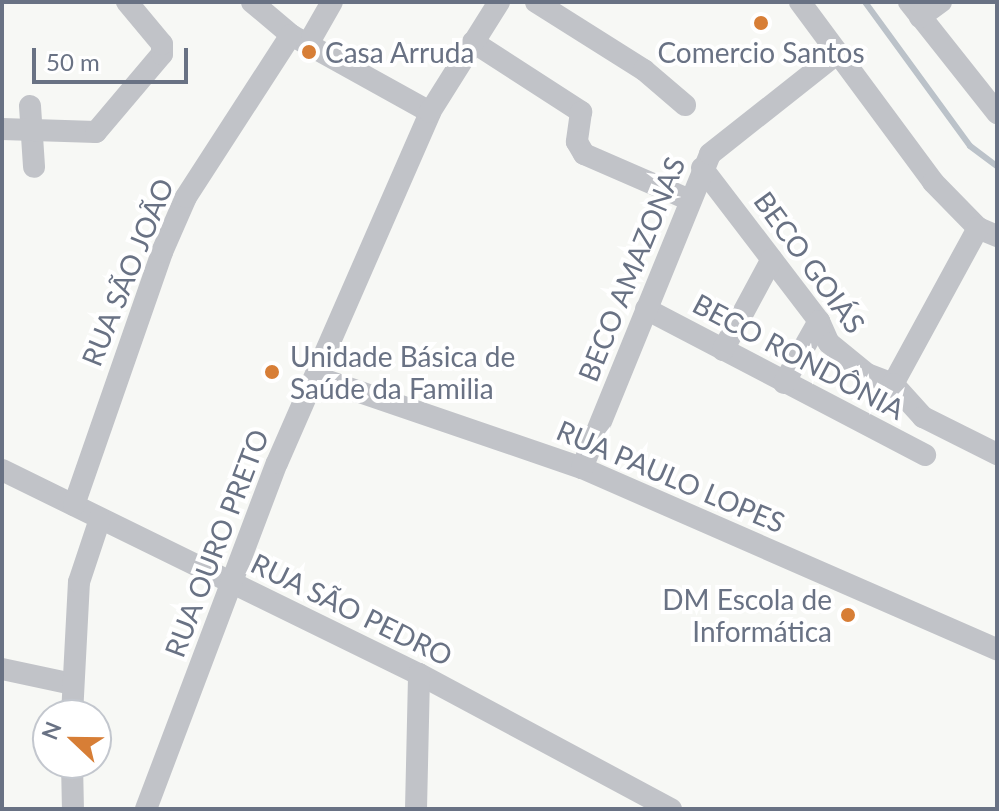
<!DOCTYPE html>
<meta charset="utf-8">
<style>
body{margin:0}
#map{position:relative;width:999px;height:811px;overflow:hidden;background:#f7f8f5;font-family:Lato,sans-serif}
div>[style]{position:absolute}
.stream>*{height:6px;margin:-3px;padding:0 3px;transform-origin:3px;border-radius:3px;background:#bbc2c9}
.minor>*{height:22px;margin:-11px;padding:0 11px;transform-origin:11px;border-radius:11px;background:#c1c3c8}
.dots>*{width:22px;height:22px;translate:-50% -50%;box-sizing:border-box;border:4px solid #fff;border-radius:50%}
span{translate:-50% -50%;white-space:nowrap;text-align:center;line-height:1.15;-webkit-text-stroke:8px #fff;paint-order:stroke}
.poi-label{font-size:28px;color:#697284}
.left{translate:0 -50%;text-align:left}
.right{translate:-100% -50%;text-align:right}
.street-label{font-size:28px;color:#697284}
.frame{position:absolute;inset:0;border:4px solid #697284;pointer-events:none}
.north{position:absolute;left:32px;top:699px;width:80px;height:80px;box-sizing:border-box;background:#fff;border:2px solid #c3c7ce;border-radius:50%;rotate:292deg;font-size:22px;font-weight:700;line-height:32px;text-align:center;color:#697284}
.north::after{content:'';display:block;margin:auto;width:28px;height:36px;background:#d77e36;clip-path:polygon(50% 0,100% 100%,50% 72%,0 100%)}
.scale{position:absolute;left:32px;top:48px;width:156px;height:36px;box-sizing:border-box;border:4px solid #697284;border-top:0;padding-left:10px;font-size:24px;line-height:28px;white-space:nowrap;color:#697284;-webkit-text-stroke:6px #fff;paint-order:stroke}
</style>
<div id="map">
<div class="stream">
<i style="left:865px;top:2px;width:178px;rotate:53.9deg"></i>
<i style="left:970px;top:146px;width:34px;rotate:37deg"></i>
</div>
<div class="minor">
<i style="left:252px;top:2px;width:51px;rotate:40.2deg"></i>
<i style="left:291px;top:35px;width:159px;rotate:29deg"></i>
<i style="left:536px;top:2px;width:128px;rotate:32.2deg"></i>
<i style="left:644px;top:70px;width:54px;rotate:40.5deg"></i>
<i style="left:800px;top:2px;width:224px;rotate:53.5deg"></i>
<i style="left:933px;top:182px;width:64px;rotate:45.6deg"></i>
<i style="left:978px;top:228px;width:21px;rotate:23deg"></i>
<i style="left:909px;top:2px;width:142px;rotate:51.6deg"></i>
<i style="left:920px;top:17px;width:26px;rotate:-36deg"></i>
<i style="left:473px;top:42px;width:129px;rotate:32.9deg"></i>
<i style="left:581px;top:112px;width:30px;rotate:98deg"></i>
<i style="left:577px;top:142px;width:14px;rotate:60deg"></i>
<i style="left:584px;top:154px;width:116px;rotate:23.5deg"></i>
<i style="left:308px;top:44px;width:48px;rotate:-60.3deg"></i>
<i style="left:30px;top:106px;width:61px;rotate:86.2deg"></i>
<i style="left:2px;top:129px;width:94px;rotate:1.8deg"></i>
<i style="left:96px;top:132px;width:102px;rotate:-49.8deg"></i>
<i style="left:162px;top:54px;width:10px;rotate:-90deg"></i>
<i style="left:162px;top:44px;width:55px;rotate:-129.8deg"></i>
<i style="left:702px;top:168px;width:193px;rotate:52.6deg"></i>
<i style="left:819px;top:321px;width:24px;rotate:66deg"></i>
<i style="left:829px;top:343px;width:49px;rotate:39.2deg"></i>
<i style="left:867px;top:374px;width:28px;rotate:21deg"></i>
<i style="left:646px;top:309px;width:315px;rotate:27.6deg"></i>
<i style="left:723px;top:350px;width:103px;rotate:-61.7deg"></i>
<i style="left:316px;top:377px;width:281px;rotate:18.9deg"></i>
<i style="left:582px;top:468px;width:453px;rotate:23.6deg"></i>
<i style="left:784px;top:383px;width:71px;rotate:-60.6deg"></i>
<i style="left:893px;top:384px;width:178px;rotate:-61.4deg"></i>
<i style="left:893px;top:384px;width:45px;rotate:47.7deg"></i>
<i style="left:923px;top:417px;width:83px;rotate:26.6deg"></i>
<i style="left:582px;top:468px;width:339px;rotate:-67.8deg"></i>
<i style="left:710px;top:154px;width:163px;rotate:-38.3deg"></i>
<i style="left:2px;top:470px;width:464px;rotate:26.1deg"></i>
<i style="left:419px;top:674px;width:286px;rotate:28.2deg"></i>
<i style="left:74px;top:505px;width:268px;rotate:-70.8deg"></i>
<i style="left:162px;top:252px;width:60px;rotate:-66.4deg"></i>
<i style="left:186px;top:197px;width:193px;rotate:-57.1deg"></i>
<i style="left:2px;top:669px;width:72px;rotate:12.1deg"></i>
<i style="left:72px;top:715px;width:133px;rotate:-87deg"></i>
<i style="left:79px;top:582px;width:66px;rotate:-71.6deg"></i>
<i style="left:72px;top:763px;width:46px;rotate:88.8deg"></i>
<i style="left:146px;top:809px;width:370px;rotate:-69.3deg"></i>
<i style="left:277px;top:463px;width:383px;rotate:-66.4deg"></i>
<i style="left:430px;top:112px;width:130px;rotate:-57.9deg"></i>
<i style="left:416px;top:809px;width:135px;rotate:-88.7deg"></i>
</div>
<div class="dots">
<i style="left:761px;top:23px;background:#d77e36"></i>
<i style="left:309px;top:52px;background:#d77e36"></i>
<i style="left:272px;top:372px;background:#d77e36"></i>
<i style="left:848px;top:615px;background:#d77e36"></i>
</div>
<div class="poi-label">
<span class="left" style="left:325px;top:52px">Casa Arruda</span>
<span style="left:761px;top:52px">Comercio Santos</span>
<span class="left" style="left:290px;top:372px">Unidade Básica de<br>Saúde da Familia</span>
<span class="right" style="left:832px;top:615px">DM Escola de<br>Informática</span>
</div>
<div class="street-label">
<span style="left:810px;top:262px;rotate:54deg">BECO GOIÁS</span>
<span style="left:631px;top:269px;rotate:-68deg">BECO AMAZONAS</span>
<span style="left:127px;top:272px;rotate:-68deg">RUA SÃO JOÃO</span>
<span style="left:799px;top:356px;rotate:28deg">BECO RONDÔNIA</span>
<span style="left:671px;top:476px;rotate:23deg">RUA PAULO LOPES</span>
<span style="left:216px;top:543px;rotate:-69deg">RUA OURO PRETO</span>
<span style="left:352px;top:609px;rotate:26deg">RUA SÃO PEDRO</span>
</div>
<div class="frame"></div>
<div class="north">N</div>
<div class="scale">50 m</div>
</div>
